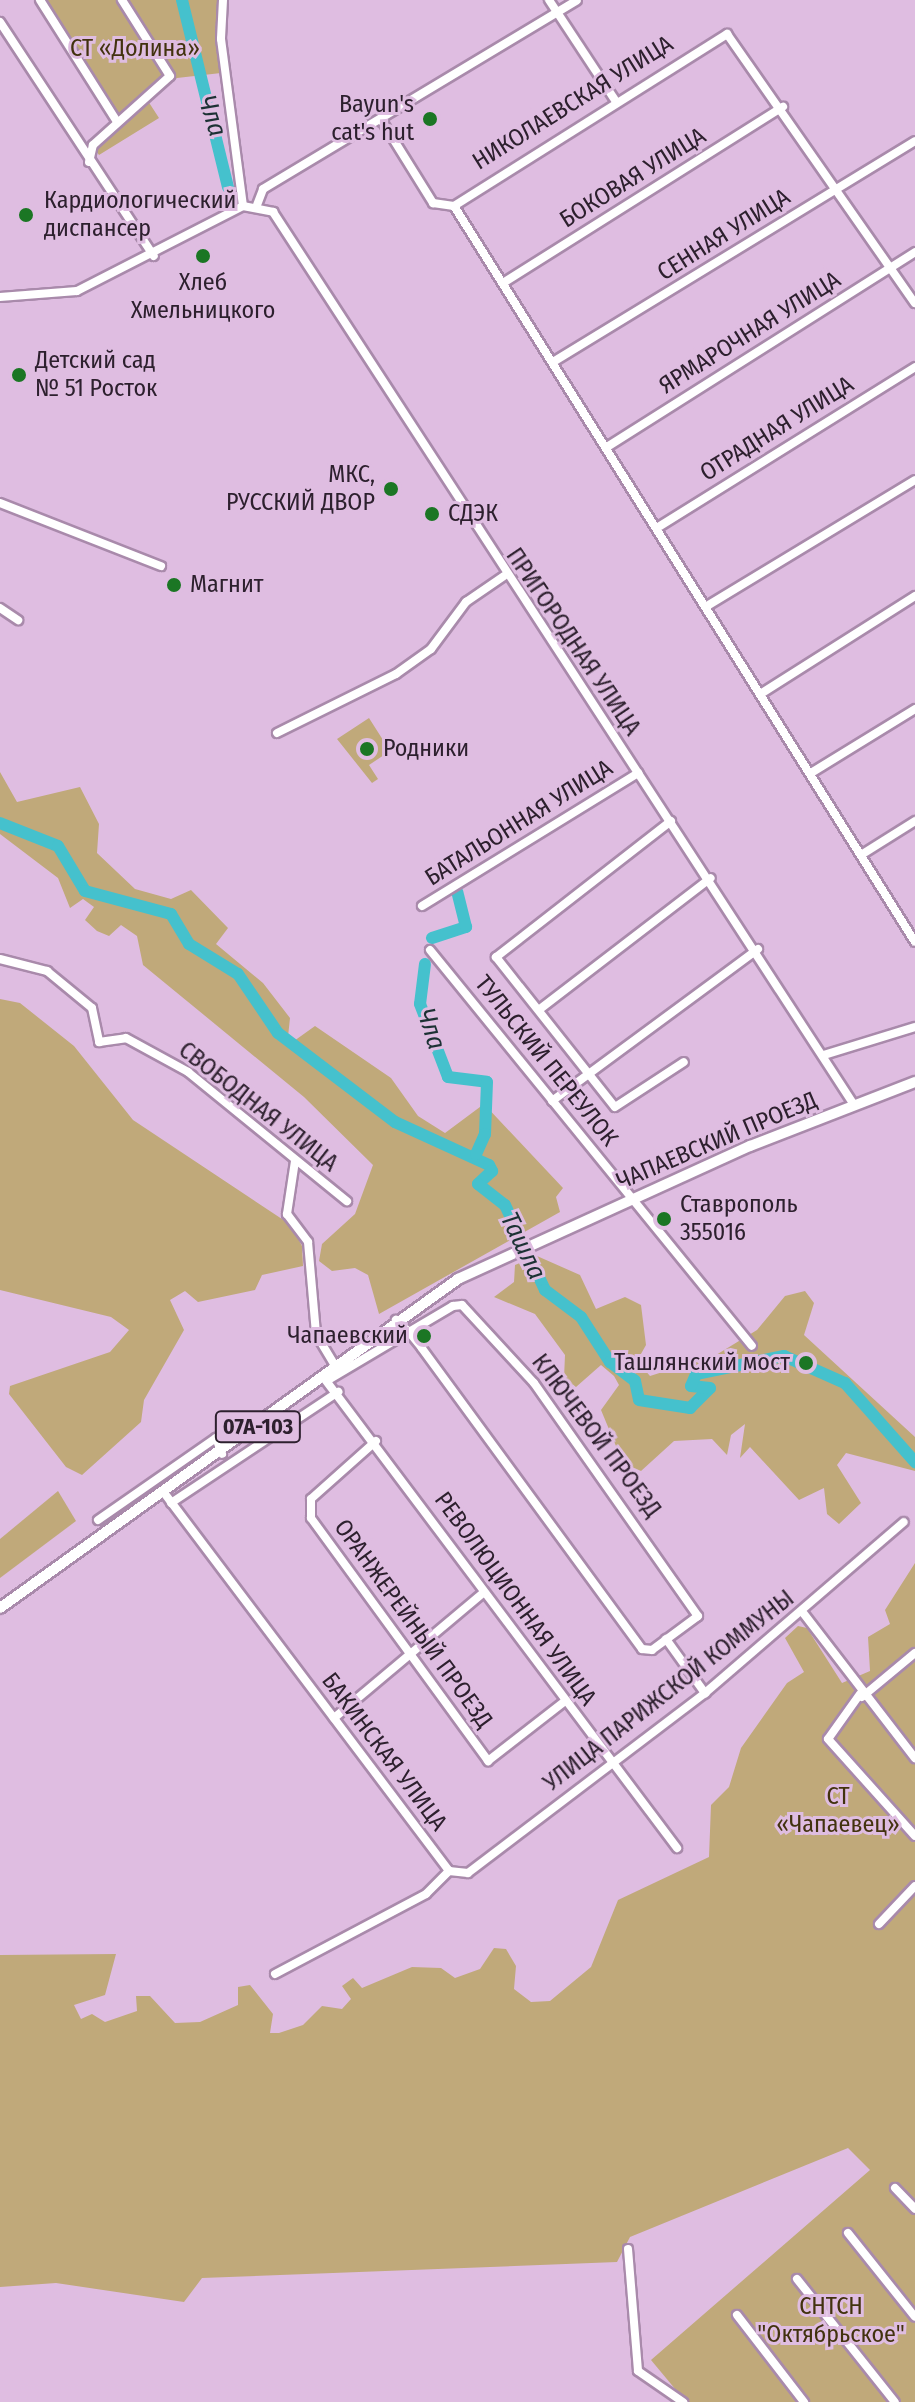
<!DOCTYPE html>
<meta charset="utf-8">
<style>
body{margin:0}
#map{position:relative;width:915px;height:2402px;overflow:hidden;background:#dfbde1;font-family:"Fira Sans Condensed",sans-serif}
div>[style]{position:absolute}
.green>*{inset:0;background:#c0a97a}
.river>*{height:12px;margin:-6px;padding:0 6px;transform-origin:6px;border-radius:6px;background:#45c1cd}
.roads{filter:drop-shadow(2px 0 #a98aab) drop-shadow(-2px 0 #a98aab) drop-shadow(0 2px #a98aab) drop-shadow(0 -2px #a98aab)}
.minor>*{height:8px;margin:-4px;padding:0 4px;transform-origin:4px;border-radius:4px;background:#fff}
.major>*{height:10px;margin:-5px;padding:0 5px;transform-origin:5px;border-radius:5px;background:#fff}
.dots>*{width:22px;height:22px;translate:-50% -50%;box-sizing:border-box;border:4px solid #dfbde1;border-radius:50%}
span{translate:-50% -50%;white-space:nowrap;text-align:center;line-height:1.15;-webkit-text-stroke:6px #dfbde1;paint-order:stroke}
.shield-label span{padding:2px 6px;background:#dfbde1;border:2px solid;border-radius:6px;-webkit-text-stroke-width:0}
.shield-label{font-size:22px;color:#2d202e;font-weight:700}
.park-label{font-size:24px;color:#42320e}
.street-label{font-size:24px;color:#2d202e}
.poi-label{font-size:24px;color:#2d202e}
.right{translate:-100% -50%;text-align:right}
.left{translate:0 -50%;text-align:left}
.water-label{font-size:26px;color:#1c3134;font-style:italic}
</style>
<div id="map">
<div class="green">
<i style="clip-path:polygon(45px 0,217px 0,221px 73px,177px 78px,148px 101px,159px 118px,99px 155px,94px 148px,123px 122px)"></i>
<i style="clip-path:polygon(369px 718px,390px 751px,369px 765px,378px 779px,372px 783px,337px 739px)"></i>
<i style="clip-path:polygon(0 772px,17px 802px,80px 787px,99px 824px,97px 853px,135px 889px,171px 899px,191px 890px,228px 928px,216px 944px,263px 983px,290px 1018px,287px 1046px,315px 1026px,391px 1078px,418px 1116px,445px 1133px,484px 1104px,563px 1188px,556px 1197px,560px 1212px,379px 1314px,368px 1275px,355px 1268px,332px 1271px,319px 1261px,322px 1244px,355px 1214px,373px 1165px,304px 1097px,143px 965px,137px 936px,121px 925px,109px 936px,97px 931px,85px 920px,94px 907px,83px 899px,70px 908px,58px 878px,0 834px)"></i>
<i style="clip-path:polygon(0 999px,20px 1003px,74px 1046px,133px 1120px,291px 1225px,302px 1246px,303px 1266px,262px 1275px,255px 1290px,198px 1302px,185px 1291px,170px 1300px,184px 1330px,144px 1400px,141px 1422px,82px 1475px,66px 1467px,9px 1394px,10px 1386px,110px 1352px,129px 1330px,111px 1317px,0 1290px)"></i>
<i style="clip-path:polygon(537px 1256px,580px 1275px,596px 1309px,625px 1297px,641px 1305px,646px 1345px,637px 1361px,650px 1376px,716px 1355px,757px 1330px,785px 1296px,805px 1291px,814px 1303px,804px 1335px,915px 1437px,915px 1471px,846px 1453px,837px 1465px,861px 1503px,839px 1524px,827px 1514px,824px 1488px,799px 1500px,750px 1447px,740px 1458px,745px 1424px,731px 1435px,727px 1455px,712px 1439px,674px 1441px,641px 1471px,623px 1463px,601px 1410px,619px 1385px,614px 1376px,601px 1365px,576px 1387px,564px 1378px,565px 1355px,535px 1314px,494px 1297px,514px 1282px,515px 1265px)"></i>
<i style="clip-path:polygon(58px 1491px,76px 1521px,0 1578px,0 1539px)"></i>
<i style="clip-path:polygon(915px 1563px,915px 2402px,686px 2402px,651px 2360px,870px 2170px,848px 2148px,630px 2237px,617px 2262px,202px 2278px,184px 2302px,56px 2283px,0 2287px,0 1955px,116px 1954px,105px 1995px,74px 2005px,81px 2019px,92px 2014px,105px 2022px,137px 2011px,136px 1996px,150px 1996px,175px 2023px,200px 2022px,238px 2005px,238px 1987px,250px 1985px,273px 2014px,270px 2033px,279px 2033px,303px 2025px,322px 2006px,342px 2009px,351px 1999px,342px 1986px,353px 1978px,362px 1988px,412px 1967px,441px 1968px,455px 1978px,480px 1969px,494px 1948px,506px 1949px,516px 1966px,514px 1989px,531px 2002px,550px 2001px,591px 1967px,618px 1900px,709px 1857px,711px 1805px,729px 1787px,741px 1748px,787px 1683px,804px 1672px,785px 1638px,798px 1626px,807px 1628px,842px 1683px,870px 1671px,868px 1637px,890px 1624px,885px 1610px)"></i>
</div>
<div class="river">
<i style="left:182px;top:0;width:193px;rotate:76.2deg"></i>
<i style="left:0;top:823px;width:62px;rotate:21.6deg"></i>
<i style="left:58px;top:846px;width:52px;rotate:59deg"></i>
<i style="left:85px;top:891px;width:89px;rotate:15deg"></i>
<i style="left:171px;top:914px;width:35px;rotate:59deg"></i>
<i style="left:189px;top:944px;width:57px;rotate:31.5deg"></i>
<i style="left:238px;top:974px;width:71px;rotate:55.9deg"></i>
<i style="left:278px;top:1033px;width:147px;rotate:37.3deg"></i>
<i style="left:395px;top:1122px;width:103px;rotate:24.6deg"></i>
<i style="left:489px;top:1165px;width:7px;rotate:63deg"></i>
<i style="left:492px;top:1171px;width:19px;rotate:137deg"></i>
<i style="left:478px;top:1184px;width:34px;rotate:38deg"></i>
<i style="left:505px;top:1205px;width:94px;rotate:64.8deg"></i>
<i style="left:545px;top:1290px;width:45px;rotate:36.9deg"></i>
<i style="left:581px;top:1317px;width:54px;rotate:57.2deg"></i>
<i style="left:610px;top:1362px;width:31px;rotate:37deg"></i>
<i style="left:635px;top:1381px;width:19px;rotate:78deg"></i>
<i style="left:639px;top:1400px;width:52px;rotate:8.9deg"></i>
<i style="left:690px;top:1408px;width:28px;rotate:-45deg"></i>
<i style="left:710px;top:1388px;width:19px;rotate:-174deg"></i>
<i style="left:691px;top:1386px;width:13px;rotate:-67deg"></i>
<i style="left:696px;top:1374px;width:90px;rotate:-11.6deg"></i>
<i style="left:784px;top:1356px;width:67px;rotate:23.9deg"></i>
<i style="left:845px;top:1383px;width:106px;rotate:48.5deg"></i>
<i style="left:432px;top:938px;width:36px;rotate:-18deg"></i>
<i style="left:466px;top:927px;width:36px;rotate:-104deg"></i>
<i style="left:425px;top:964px;width:40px;rotate:97.1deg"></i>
<i style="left:420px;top:1004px;width:78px;rotate:69deg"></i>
<i style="left:448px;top:1077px;width:39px;rotate:7deg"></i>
<i style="left:487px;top:1082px;width:52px;rotate:92.2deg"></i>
<i style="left:485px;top:1134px;width:22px;rotate:114deg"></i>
</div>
<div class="roads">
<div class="minor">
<i style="left:40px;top:0;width:144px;rotate:57.7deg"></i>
<i style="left:223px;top:0;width:39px;rotate:93deg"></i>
<i style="left:221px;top:39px;width:168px;rotate:82.5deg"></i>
<i style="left:549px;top:0;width:120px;rotate:56.6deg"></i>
<i style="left:0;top:22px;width:280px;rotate:56.7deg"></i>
<i style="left:382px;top:121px;width:97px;rotate:58.1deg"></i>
<i style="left:433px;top:203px;width:21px;rotate:8deg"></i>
<i style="left:454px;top:206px;width:868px;rotate:57.94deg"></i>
<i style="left:89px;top:162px;width:17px;rotate:-77deg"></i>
<i style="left:93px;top:145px;width:103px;rotate:-41.9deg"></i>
<i style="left:170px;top:76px;width:90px;rotate:-122.3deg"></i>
<i style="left:257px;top:205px;width:17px;rotate:-69deg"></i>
<i style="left:263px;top:189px;width:366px;rotate:-31deg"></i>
<i style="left:454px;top:206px;width:323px;rotate:-32.2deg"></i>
<i style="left:727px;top:34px;width:328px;rotate:55.1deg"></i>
<i style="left:503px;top:283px;width:331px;rotate:-32.2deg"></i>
<i style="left:0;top:297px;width:77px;rotate:-4.5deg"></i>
<i style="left:77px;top:291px;width:186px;rotate:-27.1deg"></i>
<i style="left:243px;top:206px;width:31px;rotate:11deg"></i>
<i style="left:273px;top:212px;width:1065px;rotate:56.95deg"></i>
<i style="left:553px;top:362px;width:424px;rotate:-31.4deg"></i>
<i style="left:607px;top:447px;width:365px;rotate:-32.3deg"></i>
<i style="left:0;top:503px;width:173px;rotate:21.4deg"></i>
<i style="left:660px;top:526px;width:301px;rotate:-31.9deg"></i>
<i style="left:707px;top:606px;width:243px;rotate:-31.2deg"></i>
<i style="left:0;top:608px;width:22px;rotate:34deg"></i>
<i style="left:762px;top:693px;width:181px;rotate:-32.4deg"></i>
<i style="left:277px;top:733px;width:133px;rotate:-26.4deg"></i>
<i style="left:396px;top:674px;width:43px;rotate:-35.5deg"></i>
<i style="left:431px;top:649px;width:59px;rotate:-53.3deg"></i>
<i style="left:466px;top:602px;width:46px;rotate:-34.4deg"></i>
<i style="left:811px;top:773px;width:122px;rotate:-31.6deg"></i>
<i style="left:671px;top:821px;width:222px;rotate:142.1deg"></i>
<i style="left:496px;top:957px;width:191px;rotate:51.6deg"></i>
<i style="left:615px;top:1107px;width:82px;rotate:-33.1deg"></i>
<i style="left:861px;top:855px;width:64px;rotate:-32.2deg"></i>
<i style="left:422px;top:906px;width:254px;rotate:-31.6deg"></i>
<i style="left:430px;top:950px;width:510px;rotate:50.88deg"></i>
<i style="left:0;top:959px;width:49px;rotate:14.3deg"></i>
<i style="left:47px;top:971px;width:58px;rotate:39.4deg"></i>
<i style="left:92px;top:1008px;width:35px;rotate:78deg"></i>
<i style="left:99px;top:1042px;width:27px;rotate:-8deg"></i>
<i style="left:126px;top:1038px;width:71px;rotate:28.7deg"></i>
<i style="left:188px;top:1072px;width:205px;rotate:39.1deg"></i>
<i style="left:540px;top:1009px;width:215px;rotate:-37.5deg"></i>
<i style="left:824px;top:1055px;width:95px;rotate:-17.1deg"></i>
<i style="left:552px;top:1101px;width:256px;rotate:-36.4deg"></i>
<i style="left:295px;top:1161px;width:54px;rotate:98.6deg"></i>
<i style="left:287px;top:1214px;width:35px;rotate:53deg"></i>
<i style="left:308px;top:1242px;width:92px;rotate:85deg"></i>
<i style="left:316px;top:1334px;width:35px;rotate:59deg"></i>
<i style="left:324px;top:1378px;width:588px;rotate:53.09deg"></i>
<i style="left:328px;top:1380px;width:94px;rotate:-30.7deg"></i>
<i style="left:409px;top:1332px;width:51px;rotate:-30.6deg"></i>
<i style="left:453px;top:1306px;width:9px;rotate:-6deg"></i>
<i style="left:462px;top:1305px;width:106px;rotate:47.3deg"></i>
<i style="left:534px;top:1383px;width:285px;rotate:54.9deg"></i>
<i style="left:698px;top:1616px;width:57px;rotate:143.5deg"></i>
<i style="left:652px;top:1650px;width:10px;rotate:-174deg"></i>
<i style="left:642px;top:1649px;width:373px;rotate:-126.2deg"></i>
<i style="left:422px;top:1348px;width:21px;rotate:-129deg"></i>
<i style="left:409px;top:1332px;width:18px;rotate:-137deg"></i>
<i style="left:376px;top:1441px;width:87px;rotate:138.3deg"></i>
<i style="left:311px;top:1499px;width:19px;rotate:90deg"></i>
<i style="left:311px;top:1518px;width:301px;rotate:53.9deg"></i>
<i style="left:488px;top:1761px;width:98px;rotate:-37.9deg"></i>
<i style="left:165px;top:1494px;width:472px;rotate:53deg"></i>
<i style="left:171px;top:1503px;width:201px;rotate:-33.6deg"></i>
<i style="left:98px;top:1520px;width:144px;rotate:-34.8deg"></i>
<i style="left:216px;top:1438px;width:17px;rotate:69deg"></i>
<i style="left:804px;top:1614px;width:182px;rotate:52.4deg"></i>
<i style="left:666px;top:1639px;width:67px;rotate:54.2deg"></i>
<i style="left:860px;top:1694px;width:55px;rotate:125.4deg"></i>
<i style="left:828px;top:1739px;width:130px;rotate:48.1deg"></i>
<i style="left:862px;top:1697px;width:69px;rotate:-39.7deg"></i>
<i style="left:334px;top:1718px;width:194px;rotate:-40deg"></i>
<i style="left:449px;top:1871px;width:19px;rotate:6deg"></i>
<i style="left:468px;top:1873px;width:298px;rotate:-37.2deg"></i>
<i style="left:705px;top:1693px;width:262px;rotate:-40.7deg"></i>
<i style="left:879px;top:1924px;width:52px;rotate:-46.5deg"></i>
<i style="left:275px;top:1974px;width:171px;rotate:-27.9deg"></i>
<i style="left:426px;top:1894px;width:33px;rotate:-45deg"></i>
<i style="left:895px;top:2188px;width:29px;rotate:46deg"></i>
<i style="left:848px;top:2233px;width:107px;rotate:51.4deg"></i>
<i style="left:628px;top:2249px;width:122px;rotate:85.3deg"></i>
<i style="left:638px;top:2371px;width:55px;rotate:34.6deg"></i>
<i style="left:797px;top:2279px;width:157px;rotate:51.5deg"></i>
<i style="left:737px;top:2315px;width:110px;rotate:52.4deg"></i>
</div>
<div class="major">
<i style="left:0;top:1608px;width:564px;rotate:-35.69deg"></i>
<i style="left:458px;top:1279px;width:321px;rotate:-24.5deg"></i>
<i style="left:750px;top:1146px;width:177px;rotate:-21.2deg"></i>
</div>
</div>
<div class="dots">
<i style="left:430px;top:119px;background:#1b7624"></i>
<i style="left:26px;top:215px;background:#1b7624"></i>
<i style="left:203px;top:256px;background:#1b7624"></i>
<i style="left:19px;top:375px;background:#1b7624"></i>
<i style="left:391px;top:489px;background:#1b7624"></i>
<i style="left:432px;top:514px;background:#1b7624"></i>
<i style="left:174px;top:585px;background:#1b7624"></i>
<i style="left:367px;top:749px;background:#1b7624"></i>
<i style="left:664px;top:1219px;background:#1b7624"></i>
<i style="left:424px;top:1336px;background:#1b7624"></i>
<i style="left:806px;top:1363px;background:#1b7624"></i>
</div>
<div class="shield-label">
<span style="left:258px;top:1427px">07А-103</span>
</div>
<div class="park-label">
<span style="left:135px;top:49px">СТ «Долина»</span>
<span style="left:838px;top:1811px">СТ<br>«Чапаевец»</span>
<span style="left:831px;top:2321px">СНТСН<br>"Октябрьское"</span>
</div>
<div class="street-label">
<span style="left:573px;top:103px;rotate:-32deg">НИКОЛАЕВСКАЯ УЛИЦА</span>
<span style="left:633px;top:178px;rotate:-32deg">БОКОВАЯ УЛИЦА</span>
<span style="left:724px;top:235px;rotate:-32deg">СЕННАЯ УЛИЦА</span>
<span style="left:750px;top:333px;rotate:-32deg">ЯРМАРОЧНАЯ УЛИЦА</span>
<span style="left:777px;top:429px;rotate:-32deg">ОТРАДНАЯ УЛИЦА</span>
<span style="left:573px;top:642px;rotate:56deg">ПРИГОРОДНАЯ УЛИЦА</span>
<span style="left:519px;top:823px;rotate:-32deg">БАТАЛЬОННАЯ УЛИЦА</span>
<span style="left:546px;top:1061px;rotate:51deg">ТУЛЬСКИЙ ПЕРЕУЛОК</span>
<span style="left:258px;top:1107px;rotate:38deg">СВОБОДНАЯ УЛИЦА</span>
<span style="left:717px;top:1141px;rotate:-23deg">ЧАПАЕВСКИЙ ПРОЕЗД</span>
<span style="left:596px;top:1436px;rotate:53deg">КЛЮЧЕВОЙ ПРОЕЗД</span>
<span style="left:515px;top:1599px;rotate:54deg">РЕВОЛЮЦИОННАЯ УЛИЦА</span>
<span style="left:413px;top:1624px;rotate:54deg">ОРАНЖЕРЕЙНЫЙ ПРОЕЗД</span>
<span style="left:669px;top:1691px;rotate:-38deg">УЛИЦА ПАРИЖСКОЙ КОММУНЫ</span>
<span style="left:384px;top:1752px;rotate:53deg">БАКИНСКАЯ УЛИЦА</span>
</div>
<div class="poi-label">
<span class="right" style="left:414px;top:119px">Bayun's<br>cat's hut</span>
<span class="left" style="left:44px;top:215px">Кардиологический<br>диспансер</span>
<span style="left:203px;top:297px">Хлеб<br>Хмельницкого</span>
<span class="left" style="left:35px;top:375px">Детский сад<br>№ 51 Росток</span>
<span class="right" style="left:375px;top:489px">МКС,<br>РУССКИЙ ДВОР</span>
<span class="left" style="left:448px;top:514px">СДЭК</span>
<span class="left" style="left:190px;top:585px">Магнит</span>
<span class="left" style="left:383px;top:749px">Родники</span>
<span class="left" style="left:680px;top:1219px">Ставрополь<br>355016</span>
<span class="right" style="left:408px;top:1336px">Чапаевский</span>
<span class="right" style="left:790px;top:1363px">Ташлянский мост</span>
</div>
<div class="water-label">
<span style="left:212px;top:116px;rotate:72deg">Чла</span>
<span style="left:431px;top:1029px;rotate:72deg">Чла</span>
<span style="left:523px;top:1246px;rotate:64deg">Ташла</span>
</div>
</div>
